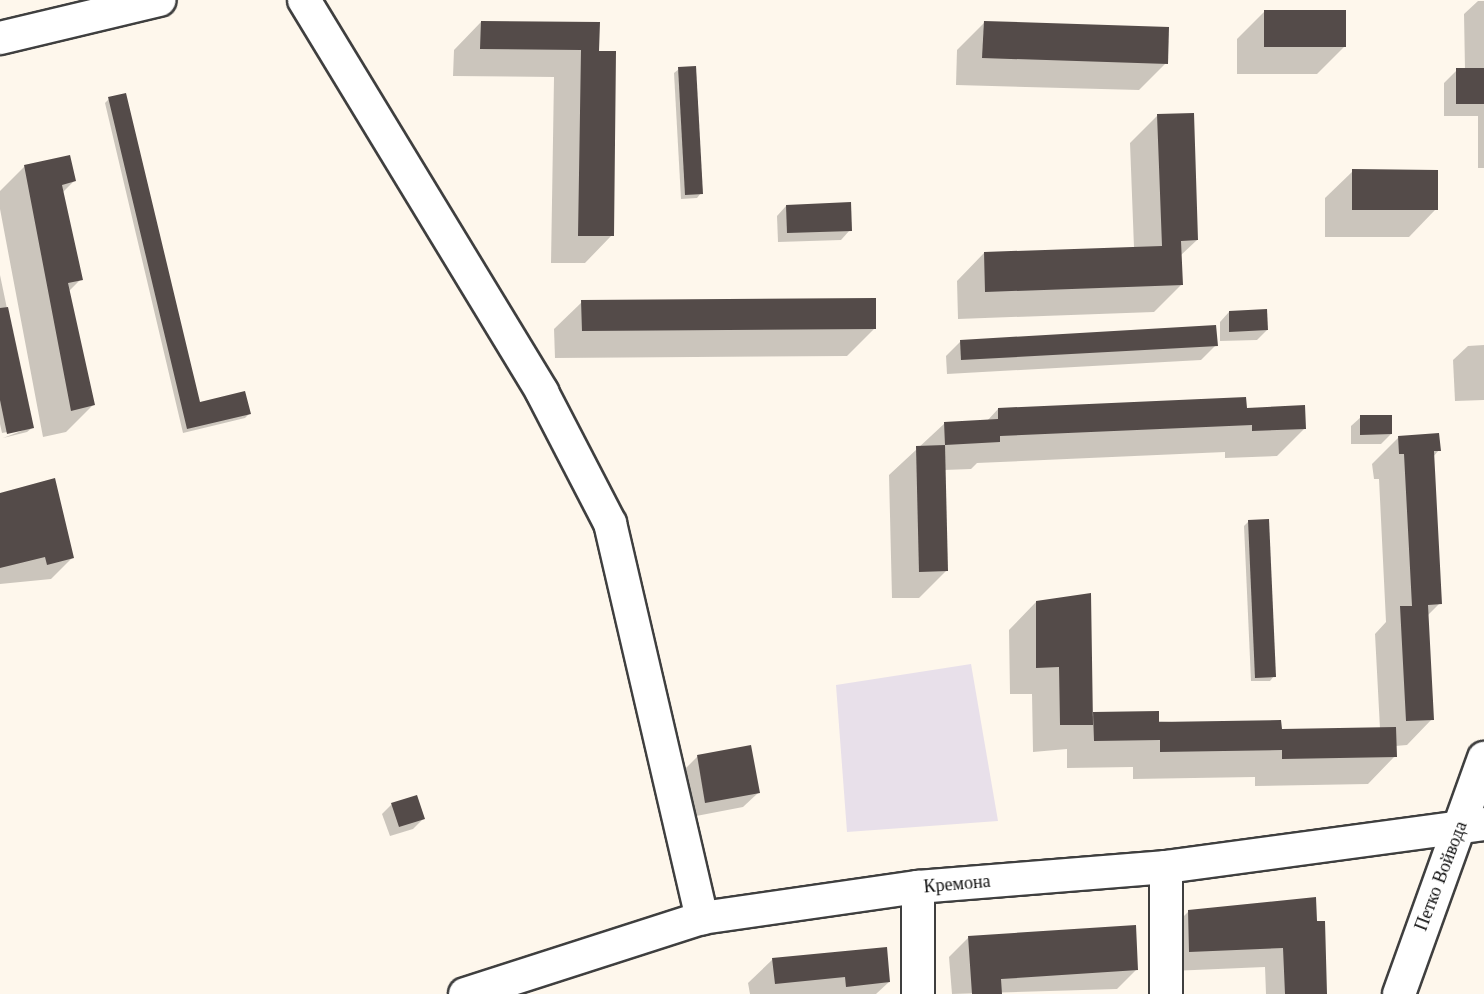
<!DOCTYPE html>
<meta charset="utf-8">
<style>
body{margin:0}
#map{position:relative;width:1484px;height:994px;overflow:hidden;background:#fef7ec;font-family:"Libre Baskerville",serif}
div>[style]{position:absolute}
.industrial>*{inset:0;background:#e8e0ea}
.shadow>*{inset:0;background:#0003}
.building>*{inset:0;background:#544b49}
.roads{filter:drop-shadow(2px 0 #3f3f3f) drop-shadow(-2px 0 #3f3f3f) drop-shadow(0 2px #3f3f3f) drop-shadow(0 -2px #3f3f3f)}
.minor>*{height:32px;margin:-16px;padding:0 16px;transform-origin:16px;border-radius:16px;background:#fff}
span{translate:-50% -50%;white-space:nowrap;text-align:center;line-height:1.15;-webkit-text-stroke:6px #fff;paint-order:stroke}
.street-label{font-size:18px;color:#0c0c0c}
</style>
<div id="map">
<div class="industrial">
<i style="clip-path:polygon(971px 664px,998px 821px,847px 832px,836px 685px)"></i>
</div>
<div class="shadow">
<i style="clip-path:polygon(1478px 1px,1484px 1px,1484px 168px,1478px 168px,1478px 116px,1444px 116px,1444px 83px,1457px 70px,1465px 70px,1464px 14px)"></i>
<i style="clip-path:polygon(1264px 12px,1344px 47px,1317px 74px,1237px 74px,1237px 39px)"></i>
<i style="clip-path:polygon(481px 22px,598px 52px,612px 235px,585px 263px,551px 263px,554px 77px,453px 76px,454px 50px)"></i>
<i style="clip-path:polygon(984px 23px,1166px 63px,1139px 90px,956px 85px,957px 50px)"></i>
<i style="clip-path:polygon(679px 69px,701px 193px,697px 198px,681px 199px,674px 73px)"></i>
<i style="clip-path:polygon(109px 99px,198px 404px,249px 414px,245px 418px,183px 433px,105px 103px)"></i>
<i style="clip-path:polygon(1158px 115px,1197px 240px,1180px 256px,1181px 285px,1154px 312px,958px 319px,957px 281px,984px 253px,1134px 248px,1130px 143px)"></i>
<i style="clip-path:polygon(25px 166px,74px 181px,62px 193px,81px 279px,68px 292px,93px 405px,66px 432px,43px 437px,0 209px,0 191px)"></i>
<i style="clip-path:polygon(1353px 171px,1436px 209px,1409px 237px,1325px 237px,1325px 198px)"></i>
<i style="clip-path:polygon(786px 206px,850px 230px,841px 240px,778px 242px,777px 216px)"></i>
<i style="clip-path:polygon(0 275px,32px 428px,27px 432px,3px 438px,29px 428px,2px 433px,0 424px)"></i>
<i style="clip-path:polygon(582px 302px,875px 328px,847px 356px,555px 358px,554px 329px)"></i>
<i style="clip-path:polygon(1229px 312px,1267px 330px,1257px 340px,1220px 341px,1220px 322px)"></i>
<i style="clip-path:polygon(961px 341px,1216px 345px,1201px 360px,947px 374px,946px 356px)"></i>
<i style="clip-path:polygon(1484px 345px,1484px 400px,1455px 401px,1453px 360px,1468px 346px)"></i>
<i style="clip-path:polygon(998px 409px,1245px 409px,1305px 428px,1277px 456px,1225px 458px,1225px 452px,977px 463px,971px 469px,944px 470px,947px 570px,919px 598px,892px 598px,889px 475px,945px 423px,987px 421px)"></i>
<i style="clip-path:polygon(1361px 417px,1391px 434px,1381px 444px,1351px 444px,1351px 426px)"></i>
<i style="clip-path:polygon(1398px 438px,1439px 450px,1433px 457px,1440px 603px,1427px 616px,1432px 719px,1407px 745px,1395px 746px,1395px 756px,1368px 784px,1255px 786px,1255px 777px,1133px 779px,1133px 767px,1067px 768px,1067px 749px,1033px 752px,1032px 694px,1010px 694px,1009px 630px,1036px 602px,1092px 716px,1280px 730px,1380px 729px,1375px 634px,1386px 622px,1379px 479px,1374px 479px,1372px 464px)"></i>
<i style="clip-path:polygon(0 495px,72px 558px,51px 579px,0 584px)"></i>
<i style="clip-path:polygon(1249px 521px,1274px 676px,1270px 681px,1251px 681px,1244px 526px)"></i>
<i style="clip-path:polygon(698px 756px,758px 793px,743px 807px,691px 817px,683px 771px)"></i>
<i style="clip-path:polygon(392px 804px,423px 819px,413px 829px,390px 836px,382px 814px)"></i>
<i style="clip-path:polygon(1189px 911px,1315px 922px,1326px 994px,1266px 994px,1265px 967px,1171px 971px,1169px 931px)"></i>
<i style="clip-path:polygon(969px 937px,1137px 969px,1117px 989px,952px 994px,949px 957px)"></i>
<i style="clip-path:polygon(773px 959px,889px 982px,876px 994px,750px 994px,748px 983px)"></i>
</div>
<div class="building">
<i style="clip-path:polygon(1264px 10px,1346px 10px,1346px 47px,1264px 47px)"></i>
<i style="clip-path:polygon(481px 21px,600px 22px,599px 51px,616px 51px,614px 236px,578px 236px,581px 50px,480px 49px)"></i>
<i style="clip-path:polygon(984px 21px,1169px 27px,1168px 64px,982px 58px)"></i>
<i style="clip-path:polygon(696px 66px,703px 194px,685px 195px,678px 67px)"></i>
<i style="clip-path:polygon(1456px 68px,1484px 68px,1484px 104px,1456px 104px)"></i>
<i style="clip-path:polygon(126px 93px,200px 402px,245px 391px,251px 414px,187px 429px,108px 97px)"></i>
<i style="clip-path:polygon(1194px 113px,1198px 240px,1181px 241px,1183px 285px,985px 292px,984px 252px,1162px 246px,1157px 114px)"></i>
<i style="clip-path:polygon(70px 155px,76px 181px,62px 185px,83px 280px,68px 283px,95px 405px,71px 411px,24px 165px)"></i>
<i style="clip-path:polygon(1352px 169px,1438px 170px,1438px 210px,1352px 210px)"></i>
<i style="clip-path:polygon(851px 202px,852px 231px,787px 233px,786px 205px)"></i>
<i style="clip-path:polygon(876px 298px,876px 329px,582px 331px,581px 300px)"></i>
<i style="clip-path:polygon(8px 307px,34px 428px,7px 434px,0 400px,0 308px)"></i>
<i style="clip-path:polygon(1267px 309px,1268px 330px,1229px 332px,1229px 311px)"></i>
<i style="clip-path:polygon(1216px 325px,1218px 346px,961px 360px,960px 340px)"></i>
<i style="clip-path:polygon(1246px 397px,1247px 408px,1305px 405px,1306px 429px,1252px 431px,1252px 425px,1000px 436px,1000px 442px,945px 445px,944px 422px,998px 419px,998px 408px)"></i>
<i style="clip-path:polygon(1360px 415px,1392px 415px,1392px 434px,1360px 435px)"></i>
<i style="clip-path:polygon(1439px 433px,1441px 451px,1434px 451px,1442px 604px,1428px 605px,1434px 720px,1406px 721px,1400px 606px,1412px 606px,1404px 454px,1399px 454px,1398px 436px)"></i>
<i style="clip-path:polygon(945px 445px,948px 571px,919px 572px,916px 446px)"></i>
<i style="clip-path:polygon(55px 478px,74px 558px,47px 565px,45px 557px,0 568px,0 493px)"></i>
<i style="clip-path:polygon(1269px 519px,1276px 677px,1255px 678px,1248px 520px)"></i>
<i style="clip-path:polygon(1091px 593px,1093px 725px,1060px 725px,1059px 667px,1036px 668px,1036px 601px)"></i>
<i style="clip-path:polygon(1159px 711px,1159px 722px,1281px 720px,1282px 729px,1396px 727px,1397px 757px,1282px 759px,1282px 750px,1160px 752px,1160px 740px,1094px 741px,1093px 712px)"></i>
<i style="clip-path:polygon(751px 745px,760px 793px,705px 803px,697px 755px)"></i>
<i style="clip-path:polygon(417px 795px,425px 819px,399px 827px,391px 803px)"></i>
<i style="clip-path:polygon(1316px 897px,1317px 921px,1325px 921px,1327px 994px,1285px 994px,1283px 948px,1189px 952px,1188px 910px)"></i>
<i style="clip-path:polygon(1136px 925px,1138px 970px,1001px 979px,1002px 994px,972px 994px,968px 936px)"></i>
<i style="clip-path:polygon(887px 947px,890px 982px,846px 987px,845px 977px,775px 984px,772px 958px)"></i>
</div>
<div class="roads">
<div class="minor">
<i style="left:304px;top:0;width:459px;rotate:58.7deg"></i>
<i style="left:542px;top:392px;width:148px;rotate:62.6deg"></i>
<i style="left:610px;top:523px;width:406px;rotate:76.9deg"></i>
<i style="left:0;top:38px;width:164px;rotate:-13.4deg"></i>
<i style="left:918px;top:887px;width:107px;rotate:90deg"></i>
<i style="left:465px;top:994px;width:249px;rotate:-17.8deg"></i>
<i style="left:702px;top:918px;width:218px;rotate:-8.2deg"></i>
<i style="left:918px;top:887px;width:249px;rotate:-4.6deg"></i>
<i style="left:1166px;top:867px;width:321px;rotate:-7.7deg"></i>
<i style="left:1166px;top:994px;width:127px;rotate:-90deg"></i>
<i style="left:1399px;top:994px;width:251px;rotate:-70.2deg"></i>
</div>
</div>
<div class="street-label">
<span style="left:1441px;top:876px;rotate:-69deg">Петко Войвода</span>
<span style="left:957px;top:884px;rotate:-5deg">Кремона</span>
</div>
</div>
